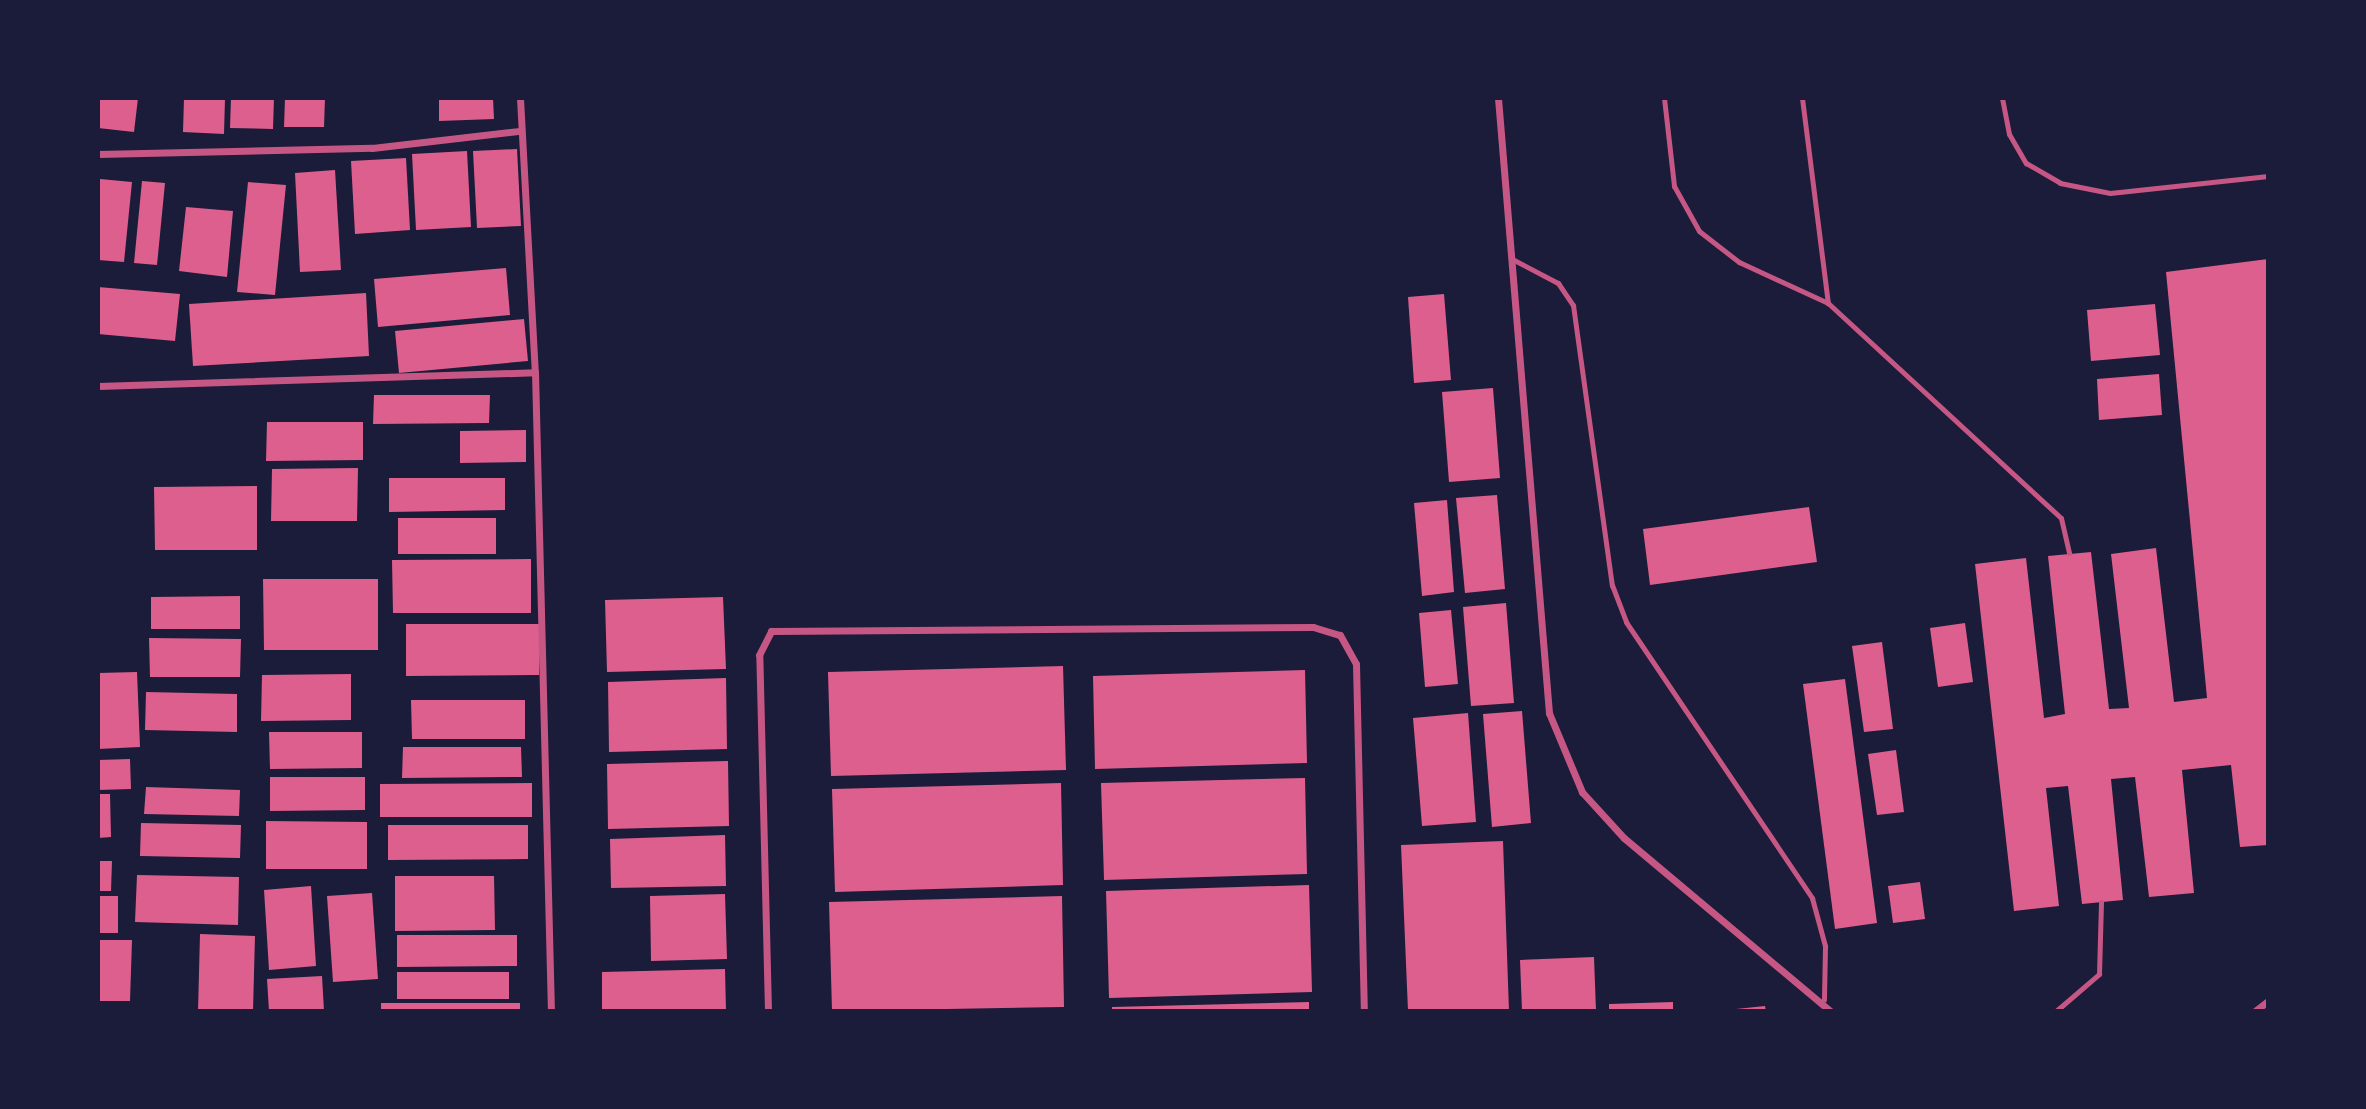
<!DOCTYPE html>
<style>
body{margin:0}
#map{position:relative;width:2366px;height:1109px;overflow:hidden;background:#1b1b3a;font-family:"PT Serif",serif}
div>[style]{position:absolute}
.building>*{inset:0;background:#dd5f8e}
.service>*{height:5px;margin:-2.5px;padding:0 2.5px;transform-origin:2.5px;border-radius:2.5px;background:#c65784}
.minor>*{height:7px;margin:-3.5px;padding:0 3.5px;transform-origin:3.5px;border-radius:3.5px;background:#c65784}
span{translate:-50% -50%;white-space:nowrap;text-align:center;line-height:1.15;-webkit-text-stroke:5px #1b1b3a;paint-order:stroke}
.frame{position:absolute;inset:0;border:100px solid #1b1b3a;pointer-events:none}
</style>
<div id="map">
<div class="building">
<i style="clip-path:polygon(98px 98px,138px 98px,134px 132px,98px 128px)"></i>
<i style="clip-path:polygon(184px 98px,225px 98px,224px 134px,183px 132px)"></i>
<i style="clip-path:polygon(231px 98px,274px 98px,273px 129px,230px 128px)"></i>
<i style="clip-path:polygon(285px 98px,325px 98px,324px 127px,284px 127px)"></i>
<i style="clip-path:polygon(439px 98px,493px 98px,494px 119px,439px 121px)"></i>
<i style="clip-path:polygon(517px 149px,521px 226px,477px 228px,473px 151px)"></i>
<i style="clip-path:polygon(467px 151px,471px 227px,416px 230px,412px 154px)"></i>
<i style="clip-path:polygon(406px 158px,410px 230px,355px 234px,351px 161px)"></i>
<i style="clip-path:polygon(335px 170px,341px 270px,300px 272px,295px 173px)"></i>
<i style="clip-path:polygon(100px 179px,132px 182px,124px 262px,98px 260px)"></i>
<i style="clip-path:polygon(142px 181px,165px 183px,157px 265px,134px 263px)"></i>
<i style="clip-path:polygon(248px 182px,286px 185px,275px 295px,237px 292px)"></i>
<i style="clip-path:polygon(186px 207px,233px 211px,227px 277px,179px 271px)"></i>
<i style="clip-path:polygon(2268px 259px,2268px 845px,2240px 847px,2231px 765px,2182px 770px,2194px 893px,2149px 897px,2135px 777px,2111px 779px,2123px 900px,2082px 904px,2068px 786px,2046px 788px,2059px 906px,2014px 911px,1975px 564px,2026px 558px,2044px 718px,2065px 714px,2048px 556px,2091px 552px,2109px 709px,2129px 708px,2111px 554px,2156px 548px,2174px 702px,2207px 698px,2166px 272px)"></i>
<i style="clip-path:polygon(506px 268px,510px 315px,378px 327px,374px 279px)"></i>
<i style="clip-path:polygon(98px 287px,180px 294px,175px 341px,98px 334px)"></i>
<i style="clip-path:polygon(366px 293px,369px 356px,193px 366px,189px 304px)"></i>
<i style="clip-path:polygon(1444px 294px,1451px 380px,1414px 383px,1408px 297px)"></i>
<i style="clip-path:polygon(2155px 304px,2160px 355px,2091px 361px,2087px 310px)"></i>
<i style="clip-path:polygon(524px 319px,528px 361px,399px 373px,395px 331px)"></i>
<i style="clip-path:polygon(2159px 374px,2162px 415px,2099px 420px,2097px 379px)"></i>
<i style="clip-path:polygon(1493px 388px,1500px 478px,1449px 482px,1442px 392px)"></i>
<i style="clip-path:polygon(374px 395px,490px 395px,489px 423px,373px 424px)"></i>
<i style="clip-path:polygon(267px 422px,363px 422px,363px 460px,266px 461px)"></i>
<i style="clip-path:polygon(526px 430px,526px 462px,460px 463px,460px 431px)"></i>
<i style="clip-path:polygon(358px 468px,357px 521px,271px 521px,272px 469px)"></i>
<i style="clip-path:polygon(389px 478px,505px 478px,505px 510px,389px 512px)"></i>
<i style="clip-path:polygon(257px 486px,257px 550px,155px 550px,154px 487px)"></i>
<i style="clip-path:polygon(1497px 495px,1505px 589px,1465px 593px,1456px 498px)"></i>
<i style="clip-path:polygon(1447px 500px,1454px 592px,1422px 596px,1414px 503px)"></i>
<i style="clip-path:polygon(1809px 507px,1817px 562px,1650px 585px,1643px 529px)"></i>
<i style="clip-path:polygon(398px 518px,496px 518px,496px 554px,398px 554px)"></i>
<i style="clip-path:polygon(531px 559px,531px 613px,393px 613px,392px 560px)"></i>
<i style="clip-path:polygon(263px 579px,378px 579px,378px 650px,264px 650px)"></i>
<i style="clip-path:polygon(240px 596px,240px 629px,151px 629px,151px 597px)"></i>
<i style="clip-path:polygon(723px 597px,726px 669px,607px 672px,605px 600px)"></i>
<i style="clip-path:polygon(1506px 603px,1514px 703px,1471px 706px,1463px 607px)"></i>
<i style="clip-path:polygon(1451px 610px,1458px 684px,1425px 687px,1419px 613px)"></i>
<i style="clip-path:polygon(1965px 623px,1973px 682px,1938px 687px,1930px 628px)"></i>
<i style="clip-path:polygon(406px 624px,540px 624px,539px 675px,406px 676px)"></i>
<i style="clip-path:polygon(149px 638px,241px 639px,240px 677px,150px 677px)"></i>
<i style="clip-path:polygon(1882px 642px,1893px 729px,1864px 732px,1852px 646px)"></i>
<i style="clip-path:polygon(1063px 666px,1066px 770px,831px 776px,828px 672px)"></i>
<i style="clip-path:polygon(1305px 670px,1307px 763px,1095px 769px,1093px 676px)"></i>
<i style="clip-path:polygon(137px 672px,140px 747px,98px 749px,98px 673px)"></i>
<i style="clip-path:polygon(351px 674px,351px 720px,261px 721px,262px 675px)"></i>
<i style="clip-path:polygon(726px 678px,727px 749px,609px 752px,608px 682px)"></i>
<i style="clip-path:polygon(1845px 679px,1877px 923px,1835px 929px,1803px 684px)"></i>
<i style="clip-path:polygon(146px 692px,237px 694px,237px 732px,145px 730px)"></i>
<i style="clip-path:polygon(411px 700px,525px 700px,525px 739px,412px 739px)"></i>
<i style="clip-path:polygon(1522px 711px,1531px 823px,1492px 827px,1483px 714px)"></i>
<i style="clip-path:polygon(1468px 713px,1476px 822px,1422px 826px,1413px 718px)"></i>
<i style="clip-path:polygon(269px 732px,362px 732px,362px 768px,270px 769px)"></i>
<i style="clip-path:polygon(403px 747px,521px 747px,522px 777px,402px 778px)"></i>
<i style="clip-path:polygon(1896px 750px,1904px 812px,1877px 815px,1868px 754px)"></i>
<i style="clip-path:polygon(130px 759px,131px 789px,98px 790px,98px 760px)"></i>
<i style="clip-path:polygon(728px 761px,729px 826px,608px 829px,607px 764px)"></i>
<i style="clip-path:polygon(270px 777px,365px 777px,365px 810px,270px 811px)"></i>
<i style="clip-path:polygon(1305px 778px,1307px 874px,1104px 880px,1101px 783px)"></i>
<i style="clip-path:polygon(532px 783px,532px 817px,380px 817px,380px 784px)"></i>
<i style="clip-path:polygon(1061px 783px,1063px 885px,835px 892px,832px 789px)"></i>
<i style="clip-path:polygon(146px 787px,240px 790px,239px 816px,144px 814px)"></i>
<i style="clip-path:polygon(98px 794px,110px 794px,111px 837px,98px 838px)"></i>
<i style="clip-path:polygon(266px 821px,367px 822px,367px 869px,266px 869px)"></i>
<i style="clip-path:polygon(141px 823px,241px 825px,240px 858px,140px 856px)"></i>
<i style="clip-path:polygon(388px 825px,528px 825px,528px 859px,388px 860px)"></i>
<i style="clip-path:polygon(725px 835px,726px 886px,611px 888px,610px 839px)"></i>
<i style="clip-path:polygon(1503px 841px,1509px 1011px,1408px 1011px,1401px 845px)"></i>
<i style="clip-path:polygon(98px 861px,112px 861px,111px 891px,98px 891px)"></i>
<i style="clip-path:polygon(137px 875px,239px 877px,238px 925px,135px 922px)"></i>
<i style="clip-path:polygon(395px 876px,494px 876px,495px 930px,395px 931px)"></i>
<i style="clip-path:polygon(1920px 882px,1925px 919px,1893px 923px,1888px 886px)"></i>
<i style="clip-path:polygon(1309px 885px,1312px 992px,1109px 998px,1106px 891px)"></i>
<i style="clip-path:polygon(311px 886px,316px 966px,269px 970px,264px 890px)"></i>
<i style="clip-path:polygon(372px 893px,378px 979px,333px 982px,327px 896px)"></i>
<i style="clip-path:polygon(725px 894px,727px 959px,651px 961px,650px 896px)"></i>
<i style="clip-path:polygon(98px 896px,118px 896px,118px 933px,98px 933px)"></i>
<i style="clip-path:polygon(1062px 896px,1064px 1007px,832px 1011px,829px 902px)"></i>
<i style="clip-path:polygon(200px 934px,255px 936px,253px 1011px,198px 1011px)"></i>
<i style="clip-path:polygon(397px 935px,517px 935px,517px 966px,397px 967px)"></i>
<i style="clip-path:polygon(98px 940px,132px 940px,130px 1001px,98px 1001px)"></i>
<i style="clip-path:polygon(1594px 957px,1596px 1011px,1522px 1011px,1520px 960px)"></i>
<i style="clip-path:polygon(725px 969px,726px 1011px,602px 1011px,602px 972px)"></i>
<i style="clip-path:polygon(397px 972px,509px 972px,509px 999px,397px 999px)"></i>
<i style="clip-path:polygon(322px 976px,324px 1011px,269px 1011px,267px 979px)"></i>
<i style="clip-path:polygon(1309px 1002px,1309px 1011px,1112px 1011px,1112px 1007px)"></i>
<i style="clip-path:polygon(1673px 1002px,1673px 1011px,1609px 1011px,1609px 1004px)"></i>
<i style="clip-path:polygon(381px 1003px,520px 1003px,520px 1011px,381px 1011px)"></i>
<i style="clip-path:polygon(1765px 1006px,1766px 1011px,1736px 1011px,1736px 1009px)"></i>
</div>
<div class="service">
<i style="left:1664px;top:98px;width:89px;rotate:83.5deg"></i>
<i style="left:1674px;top:186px;width:51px;rotate:60.9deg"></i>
<i style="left:1699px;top:231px;width:51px;rotate:37.8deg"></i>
<i style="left:1739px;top:262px;width:98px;rotate:24.7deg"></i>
<i style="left:1802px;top:98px;width:207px;rotate:82.8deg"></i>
<i style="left:1828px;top:303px;width:317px;rotate:42.7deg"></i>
<i style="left:2061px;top:518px;width:36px;rotate:77deg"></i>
<i style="left:2002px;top:98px;width:37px;rotate:79deg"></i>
<i style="left:2009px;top:134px;width:34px;rotate:60deg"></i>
<i style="left:2026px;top:163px;width:39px;rotate:30deg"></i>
<i style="left:2060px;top:183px;width:51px;rotate:11.3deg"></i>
<i style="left:2110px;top:193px;width:159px;rotate:-6.1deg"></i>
<i style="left:1514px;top:260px;width:50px;rotate:27.6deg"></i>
<i style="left:1558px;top:283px;width:27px;rotate:56deg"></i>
<i style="left:1573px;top:305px;width:283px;rotate:82.1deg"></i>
<i style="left:1612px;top:585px;width:40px;rotate:69deg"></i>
<i style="left:1626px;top:622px;width:333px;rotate:56deg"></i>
<i style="left:1812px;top:898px;width:50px;rotate:74.8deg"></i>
<i style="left:1825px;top:946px;width:54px;rotate:91.1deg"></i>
<i style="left:2056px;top:1011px;width:57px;rotate:-40.7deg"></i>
<i style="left:2099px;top:974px;width:72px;rotate:-88.4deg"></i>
</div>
<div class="minor">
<i style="left:520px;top:98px;width:274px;rotate:86.9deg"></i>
<i style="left:535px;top:372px;width:639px;rotate:88.57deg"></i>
<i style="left:1498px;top:98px;width:617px;rotate:85.26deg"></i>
<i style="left:1549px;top:713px;width:86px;rotate:67.3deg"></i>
<i style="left:1582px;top:792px;width:62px;rotate:47.6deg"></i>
<i style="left:1624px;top:838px;width:269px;rotate:40deg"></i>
<i style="left:98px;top:154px;width:274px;rotate:-1.3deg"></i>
<i style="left:372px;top:148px;width:149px;rotate:-6.6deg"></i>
<i style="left:98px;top:386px;width:437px;rotate:-1.8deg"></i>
<i style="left:768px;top:1011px;width:356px;rotate:-91.4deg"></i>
<i style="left:759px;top:655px;width:27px;rotate:-63deg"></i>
<i style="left:771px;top:631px;width:542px;rotate:-0.42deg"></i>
<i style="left:1313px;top:627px;width:28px;rotate:17deg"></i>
<i style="left:1340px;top:635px;width:33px;rotate:61deg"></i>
<i style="left:1356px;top:664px;width:347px;rotate:88.7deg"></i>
<i style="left:2255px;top:1011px;width:16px;rotate:-38deg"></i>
</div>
<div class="frame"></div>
</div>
